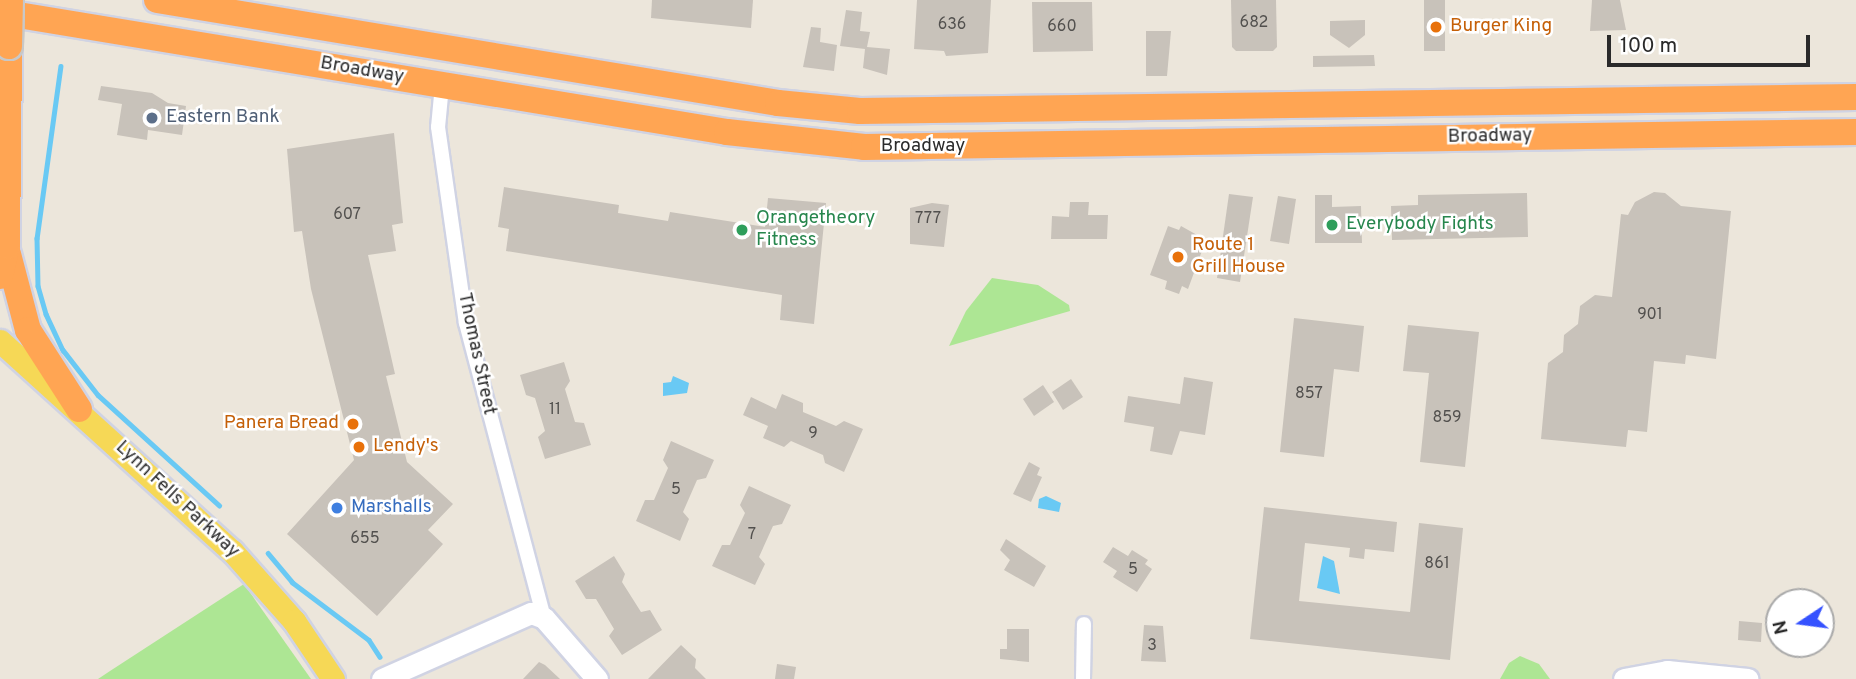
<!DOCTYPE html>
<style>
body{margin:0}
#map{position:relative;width:1856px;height:679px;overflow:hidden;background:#ece6db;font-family:Overpass,sans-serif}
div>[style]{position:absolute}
.green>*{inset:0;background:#ade694}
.water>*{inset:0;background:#69c9f4}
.stream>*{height:4.5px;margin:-2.25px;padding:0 2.25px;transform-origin:2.25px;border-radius:2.25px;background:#69c9f4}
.building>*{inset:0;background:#c8c2ba}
.roads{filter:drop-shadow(2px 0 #d0d3e3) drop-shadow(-2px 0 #d0d3e3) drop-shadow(0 2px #d0d3e3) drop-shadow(0 -2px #d0d3e3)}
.street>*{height:14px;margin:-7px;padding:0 7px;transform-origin:7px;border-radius:7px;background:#fff}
.secondary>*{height:21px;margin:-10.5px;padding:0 10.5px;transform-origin:10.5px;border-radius:10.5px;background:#fff}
.primary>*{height:23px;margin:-11.5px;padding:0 11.5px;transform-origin:11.5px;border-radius:11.5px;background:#f6d856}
.highway>*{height:26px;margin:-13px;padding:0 13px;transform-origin:13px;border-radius:13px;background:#ffa553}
.bridges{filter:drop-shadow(2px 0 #c8c8c8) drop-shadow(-2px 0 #c8c8c8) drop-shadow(0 2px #c8c8c8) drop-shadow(0 -2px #c8c8c8)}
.highway-bridge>*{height:26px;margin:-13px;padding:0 13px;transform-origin:13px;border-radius:13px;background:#ffa553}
.dots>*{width:19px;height:19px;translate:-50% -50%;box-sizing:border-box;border:4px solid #fff;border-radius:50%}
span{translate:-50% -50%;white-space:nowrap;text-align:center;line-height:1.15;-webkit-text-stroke:5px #fff;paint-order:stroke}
.number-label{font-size:16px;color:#52504e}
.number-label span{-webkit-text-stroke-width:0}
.food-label{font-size:19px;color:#c56008}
.left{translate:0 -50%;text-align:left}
.right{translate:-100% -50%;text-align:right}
.street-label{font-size:19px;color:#2a2a2a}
.service-label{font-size:19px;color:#4e5e75}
.leisure-label{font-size:19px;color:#27864d}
.shop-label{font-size:19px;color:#366cbe}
.north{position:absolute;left:1765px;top:588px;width:70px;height:70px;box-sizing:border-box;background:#fff;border:2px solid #aaa;border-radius:50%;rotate:257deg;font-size:19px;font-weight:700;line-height:28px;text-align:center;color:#2a2a2a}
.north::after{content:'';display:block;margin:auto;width:24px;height:32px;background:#3552ff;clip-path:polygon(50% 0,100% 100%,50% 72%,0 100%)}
.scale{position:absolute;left:1607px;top:35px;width:203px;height:32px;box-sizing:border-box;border:4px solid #2a2a2a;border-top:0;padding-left:9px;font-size:21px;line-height:24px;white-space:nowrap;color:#2a2a2a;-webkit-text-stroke:5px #fff;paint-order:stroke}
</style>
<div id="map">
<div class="green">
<i style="clip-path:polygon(992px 278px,1038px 285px,1069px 305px,1070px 311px,949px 346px,966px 311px)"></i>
<i style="clip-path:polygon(244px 584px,311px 679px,98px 679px,110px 671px)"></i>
<i style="clip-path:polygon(1520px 656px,1539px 664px,1550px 679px,1500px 679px,1509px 663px)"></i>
</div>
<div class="water">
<i style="clip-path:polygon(673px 376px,689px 383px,687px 393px,663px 396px,663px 383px,671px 382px)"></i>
<i style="clip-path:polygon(1046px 496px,1061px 503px,1059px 512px,1038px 508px,1039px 499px)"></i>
<i style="clip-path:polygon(1323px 556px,1334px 561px,1340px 594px,1317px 588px)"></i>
</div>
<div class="stream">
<i style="left:61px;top:66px;width:174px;rotate:97.9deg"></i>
<i style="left:37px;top:238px;width:48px;rotate:88.8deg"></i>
<i style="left:38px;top:286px;width:29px;rotate:74deg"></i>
<i style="left:46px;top:314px;width:40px;rotate:65deg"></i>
<i style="left:63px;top:350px;width:57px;rotate:52.1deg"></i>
<i style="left:98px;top:395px;width:164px;rotate:42.3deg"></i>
<i style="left:268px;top:553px;width:38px;rotate:50deg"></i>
<i style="left:292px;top:582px;width:96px;rotate:37deg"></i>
<i style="left:369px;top:640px;width:20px;rotate:57deg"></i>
</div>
<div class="building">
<i style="clip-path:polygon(652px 0,753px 0,751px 28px,651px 18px)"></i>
<i style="clip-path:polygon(917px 0,991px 0,988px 53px,946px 56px,944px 51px,914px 49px)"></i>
<i style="clip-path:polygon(1231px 0,1276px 0,1277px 47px,1273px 51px,1236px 51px,1232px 47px)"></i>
<i style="clip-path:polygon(1424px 0,1445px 0,1445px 51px,1424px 51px)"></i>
<i style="clip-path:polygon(1592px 0,1620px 0,1626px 30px,1590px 31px)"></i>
<i style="clip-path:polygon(1032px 2px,1092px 2px,1093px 51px,1033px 52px)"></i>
<i style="clip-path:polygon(846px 10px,862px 12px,860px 31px,870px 32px,867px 47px,890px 49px,887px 75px,863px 68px,865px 49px,840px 46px)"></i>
<i style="clip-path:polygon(1365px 20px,1365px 35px,1349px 48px,1330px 35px,1330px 21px)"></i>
<i style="clip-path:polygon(811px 27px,821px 28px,820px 42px,837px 45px,834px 71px,803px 67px)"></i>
<i style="clip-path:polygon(1146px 31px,1171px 31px,1167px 76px,1146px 76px)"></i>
<i style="clip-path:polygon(1374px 55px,1375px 66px,1313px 67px,1313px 56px)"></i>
<i style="clip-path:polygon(101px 86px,152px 93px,168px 103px,186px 106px,182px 135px,148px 130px,147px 140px,117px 135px,122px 104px,98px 100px)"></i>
<i style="clip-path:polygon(394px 133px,403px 223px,392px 225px,396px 251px,368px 255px,395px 374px,386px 376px,407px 462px,453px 504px,428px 530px,443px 544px,377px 616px,287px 534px,354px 460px,311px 289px,302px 231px,294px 232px,287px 149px)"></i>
<i style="clip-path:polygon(504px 187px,619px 205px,618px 213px,668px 221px,670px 212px,765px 227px,768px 198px,826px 203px,814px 324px,780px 320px,782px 295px,506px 251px,509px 229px,498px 227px)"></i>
<i style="clip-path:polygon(1654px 192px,1665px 193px,1681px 206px,1731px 211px,1716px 359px,1686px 355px,1685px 364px,1654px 361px,1647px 432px,1628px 430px,1626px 447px,1541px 439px,1548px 363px,1563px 352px,1564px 335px,1578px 324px,1580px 306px,1595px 295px,1612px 297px,1621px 214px,1628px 215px,1635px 202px)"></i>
<i style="clip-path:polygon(1527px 193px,1528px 237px,1392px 240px,1391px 206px,1418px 205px,1418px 195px)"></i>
<i style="clip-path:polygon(1229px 194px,1253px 197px,1240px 282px,1217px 278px)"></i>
<i style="clip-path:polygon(1315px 195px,1332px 195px,1332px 207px,1361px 206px,1362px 243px,1315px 243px)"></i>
<i style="clip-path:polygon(1278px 196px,1296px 199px,1289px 244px,1270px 241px)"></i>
<i style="clip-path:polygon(1070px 202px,1089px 202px,1088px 215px,1108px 215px,1107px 239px,1051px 239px,1052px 216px,1069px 217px)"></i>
<i style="clip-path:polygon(932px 203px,949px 205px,944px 247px,910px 244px,910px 208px)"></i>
<i style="clip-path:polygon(1168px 226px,1179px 230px,1181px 226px,1206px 240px,1188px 289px,1182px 286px,1179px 294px,1165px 289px,1167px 281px,1150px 275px)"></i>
<i style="clip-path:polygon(1294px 318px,1364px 326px,1359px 372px,1334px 369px,1324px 457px,1280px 452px)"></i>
<i style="clip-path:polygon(1408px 325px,1479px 332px,1465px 467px,1420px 462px,1429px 373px,1403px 371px)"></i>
<i style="clip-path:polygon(564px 362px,570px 381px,565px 389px,575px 422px,584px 423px,591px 445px,545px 459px,538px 437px,545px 431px,535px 398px,526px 395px,520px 375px)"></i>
<i style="clip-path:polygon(1184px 377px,1213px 382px,1205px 435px,1180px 431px,1172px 455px,1150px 451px,1154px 427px,1124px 422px,1128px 396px,1180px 404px)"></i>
<i style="clip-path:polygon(1071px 379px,1083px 397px,1063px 410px,1052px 392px)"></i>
<i style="clip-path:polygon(1043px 385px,1054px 402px,1034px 416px,1023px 399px)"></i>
<i style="clip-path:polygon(782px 394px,803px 403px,803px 412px,836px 426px,844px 421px,863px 429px,844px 472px,825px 463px,823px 455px,791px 441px,784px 447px,763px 438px,768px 426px,743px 415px,751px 397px,776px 409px)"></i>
<i style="clip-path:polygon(671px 441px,714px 460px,706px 478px,697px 480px,683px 512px,689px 519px,680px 541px,636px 521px,645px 500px,654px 500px,668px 468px,663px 460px)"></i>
<i style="clip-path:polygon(1029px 462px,1040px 468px,1037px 475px,1042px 477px,1031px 502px,1013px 494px)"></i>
<i style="clip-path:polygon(749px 486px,791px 505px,782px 524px,773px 526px,759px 557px,765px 564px,755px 585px,712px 566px,722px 545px,730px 545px,745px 513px,740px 505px)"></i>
<i style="clip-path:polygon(1264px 507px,1397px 522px,1394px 552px,1365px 549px,1364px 559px,1349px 557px,1350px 548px,1305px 543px,1299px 601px,1410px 612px,1419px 523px,1463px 528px,1450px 660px,1250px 639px)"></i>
<i style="clip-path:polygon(1006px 539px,1046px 566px,1034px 587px,1004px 570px,1010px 560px,1000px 550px)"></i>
<i style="clip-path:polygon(1113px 547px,1128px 556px,1132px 550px,1148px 560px,1145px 564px,1152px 569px,1137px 592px,1113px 577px,1117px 571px,1103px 562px)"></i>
<i style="clip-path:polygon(614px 556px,625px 574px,622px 582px,641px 612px,650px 610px,662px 630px,622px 655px,609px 636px,614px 629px,596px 599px,586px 599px,575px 581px)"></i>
<i style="clip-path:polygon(1739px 621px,1762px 623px,1761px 642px,1738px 640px)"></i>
<i style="clip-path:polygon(1144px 625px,1163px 626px,1166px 662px,1141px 661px)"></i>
<i style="clip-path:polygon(1007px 629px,1029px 629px,1029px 662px,1000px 659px,1000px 649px,1007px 649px)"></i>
<i style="clip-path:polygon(681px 645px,696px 659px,695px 668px,706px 679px,648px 679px)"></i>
<i style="clip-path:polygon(539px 662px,545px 665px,560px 679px,523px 679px)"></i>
<i style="clip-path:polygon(777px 664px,796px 667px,794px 679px,775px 679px)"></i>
</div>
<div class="roads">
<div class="street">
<i style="left:442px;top:85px;width:42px;rotate:95.4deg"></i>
<i style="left:438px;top:127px;width:198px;rotate:81.9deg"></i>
<i style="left:466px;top:323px;width:305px;rotate:75.2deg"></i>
<i style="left:1083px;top:679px;width:55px;rotate:-89deg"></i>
</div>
<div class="secondary">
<i style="left:382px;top:679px;width:163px;rotate:-23.9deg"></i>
<i style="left:531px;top:613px;width:14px;rotate:21deg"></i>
<i style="left:544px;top:618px;width:81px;rotate:49deg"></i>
<i style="left:1624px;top:679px;width:44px;rotate:-10.5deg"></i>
<i style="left:1667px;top:671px;width:81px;rotate:5.6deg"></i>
</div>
<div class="primary">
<i style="left:0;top:341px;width:313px;rotate:42.2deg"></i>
<i style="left:232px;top:551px;width:94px;rotate:48.5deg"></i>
<i style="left:294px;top:621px;width:70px;rotate:56.1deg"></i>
</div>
<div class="highway">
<i style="left:157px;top:0;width:629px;rotate:9.42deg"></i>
<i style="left:778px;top:103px;width:82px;rotate:5.6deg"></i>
<i style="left:860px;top:111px;width:996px;rotate:-0.81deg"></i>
<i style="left:0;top:12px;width:737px;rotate:9.37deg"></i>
<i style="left:727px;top:132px;width:138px;rotate:6.2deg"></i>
<i style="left:864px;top:147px;width:992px;rotate:-0.87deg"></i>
<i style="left:8px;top:254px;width:79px;rotate:75.3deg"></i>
<i style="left:28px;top:330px;width:94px;rotate:57.2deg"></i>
<i style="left:0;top:276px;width:31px;rotate:-77deg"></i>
<i style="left:7px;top:246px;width:200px;rotate:-89.4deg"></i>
</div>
</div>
<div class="bridges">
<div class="highway-bridge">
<i style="left:9px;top:46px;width:46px;rotate:-88.8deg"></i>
</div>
</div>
<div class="dots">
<i style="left:1436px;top:27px;background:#e8710a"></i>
<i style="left:152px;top:118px;background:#5c6f8a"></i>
<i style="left:1332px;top:225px;background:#2e9e5b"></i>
<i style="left:742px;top:230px;background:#2e9e5b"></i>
<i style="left:1178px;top:257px;background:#e8710a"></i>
<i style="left:353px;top:424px;background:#e8710a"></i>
<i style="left:359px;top:447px;background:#e8710a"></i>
<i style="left:337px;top:508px;background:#3f7fe0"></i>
</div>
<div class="number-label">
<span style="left:1254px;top:23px">682</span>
<span style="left:952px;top:25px">636</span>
<span style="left:1062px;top:27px">660</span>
<span style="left:347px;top:215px">607</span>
<span style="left:928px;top:219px">777</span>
<span style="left:1650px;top:315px">901</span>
<span style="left:1309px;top:394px">857</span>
<span style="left:555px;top:410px">11</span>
<span style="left:1447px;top:418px">859</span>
<span style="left:813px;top:434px">9</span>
<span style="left:676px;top:490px">5</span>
<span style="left:752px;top:535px">7</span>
<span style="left:365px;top:539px">655</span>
<span style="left:1437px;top:564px">861</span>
<span style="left:1133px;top:570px">5</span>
<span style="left:1152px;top:646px">3</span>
</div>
<div class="food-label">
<span class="left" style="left:1450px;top:27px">Burger King</span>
<span class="left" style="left:1192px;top:257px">Route 1<br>Grill House</span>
<span class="right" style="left:339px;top:424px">Panera Bread</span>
<span class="left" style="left:373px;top:447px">Lendy's</span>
</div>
<div class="street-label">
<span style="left:362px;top:71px;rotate:10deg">Broadway</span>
<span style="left:1490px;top:137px;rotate:-1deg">Broadway</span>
<span style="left:923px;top:147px">Broadway</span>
<span style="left:476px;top:354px;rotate:78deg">Thomas Street</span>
<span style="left:177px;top:500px;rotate:43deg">Lynn Fells Parkway</span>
</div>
<div class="service-label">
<span class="left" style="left:166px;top:118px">Eastern Bank</span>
</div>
<div class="leisure-label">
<span class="left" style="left:756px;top:230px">Orangetheory<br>Fitness</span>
<span class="left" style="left:1346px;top:225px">Everybody Fights</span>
</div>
<div class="shop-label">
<span class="left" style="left:351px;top:508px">Marshalls</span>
</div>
<div class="north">N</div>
<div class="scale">100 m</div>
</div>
